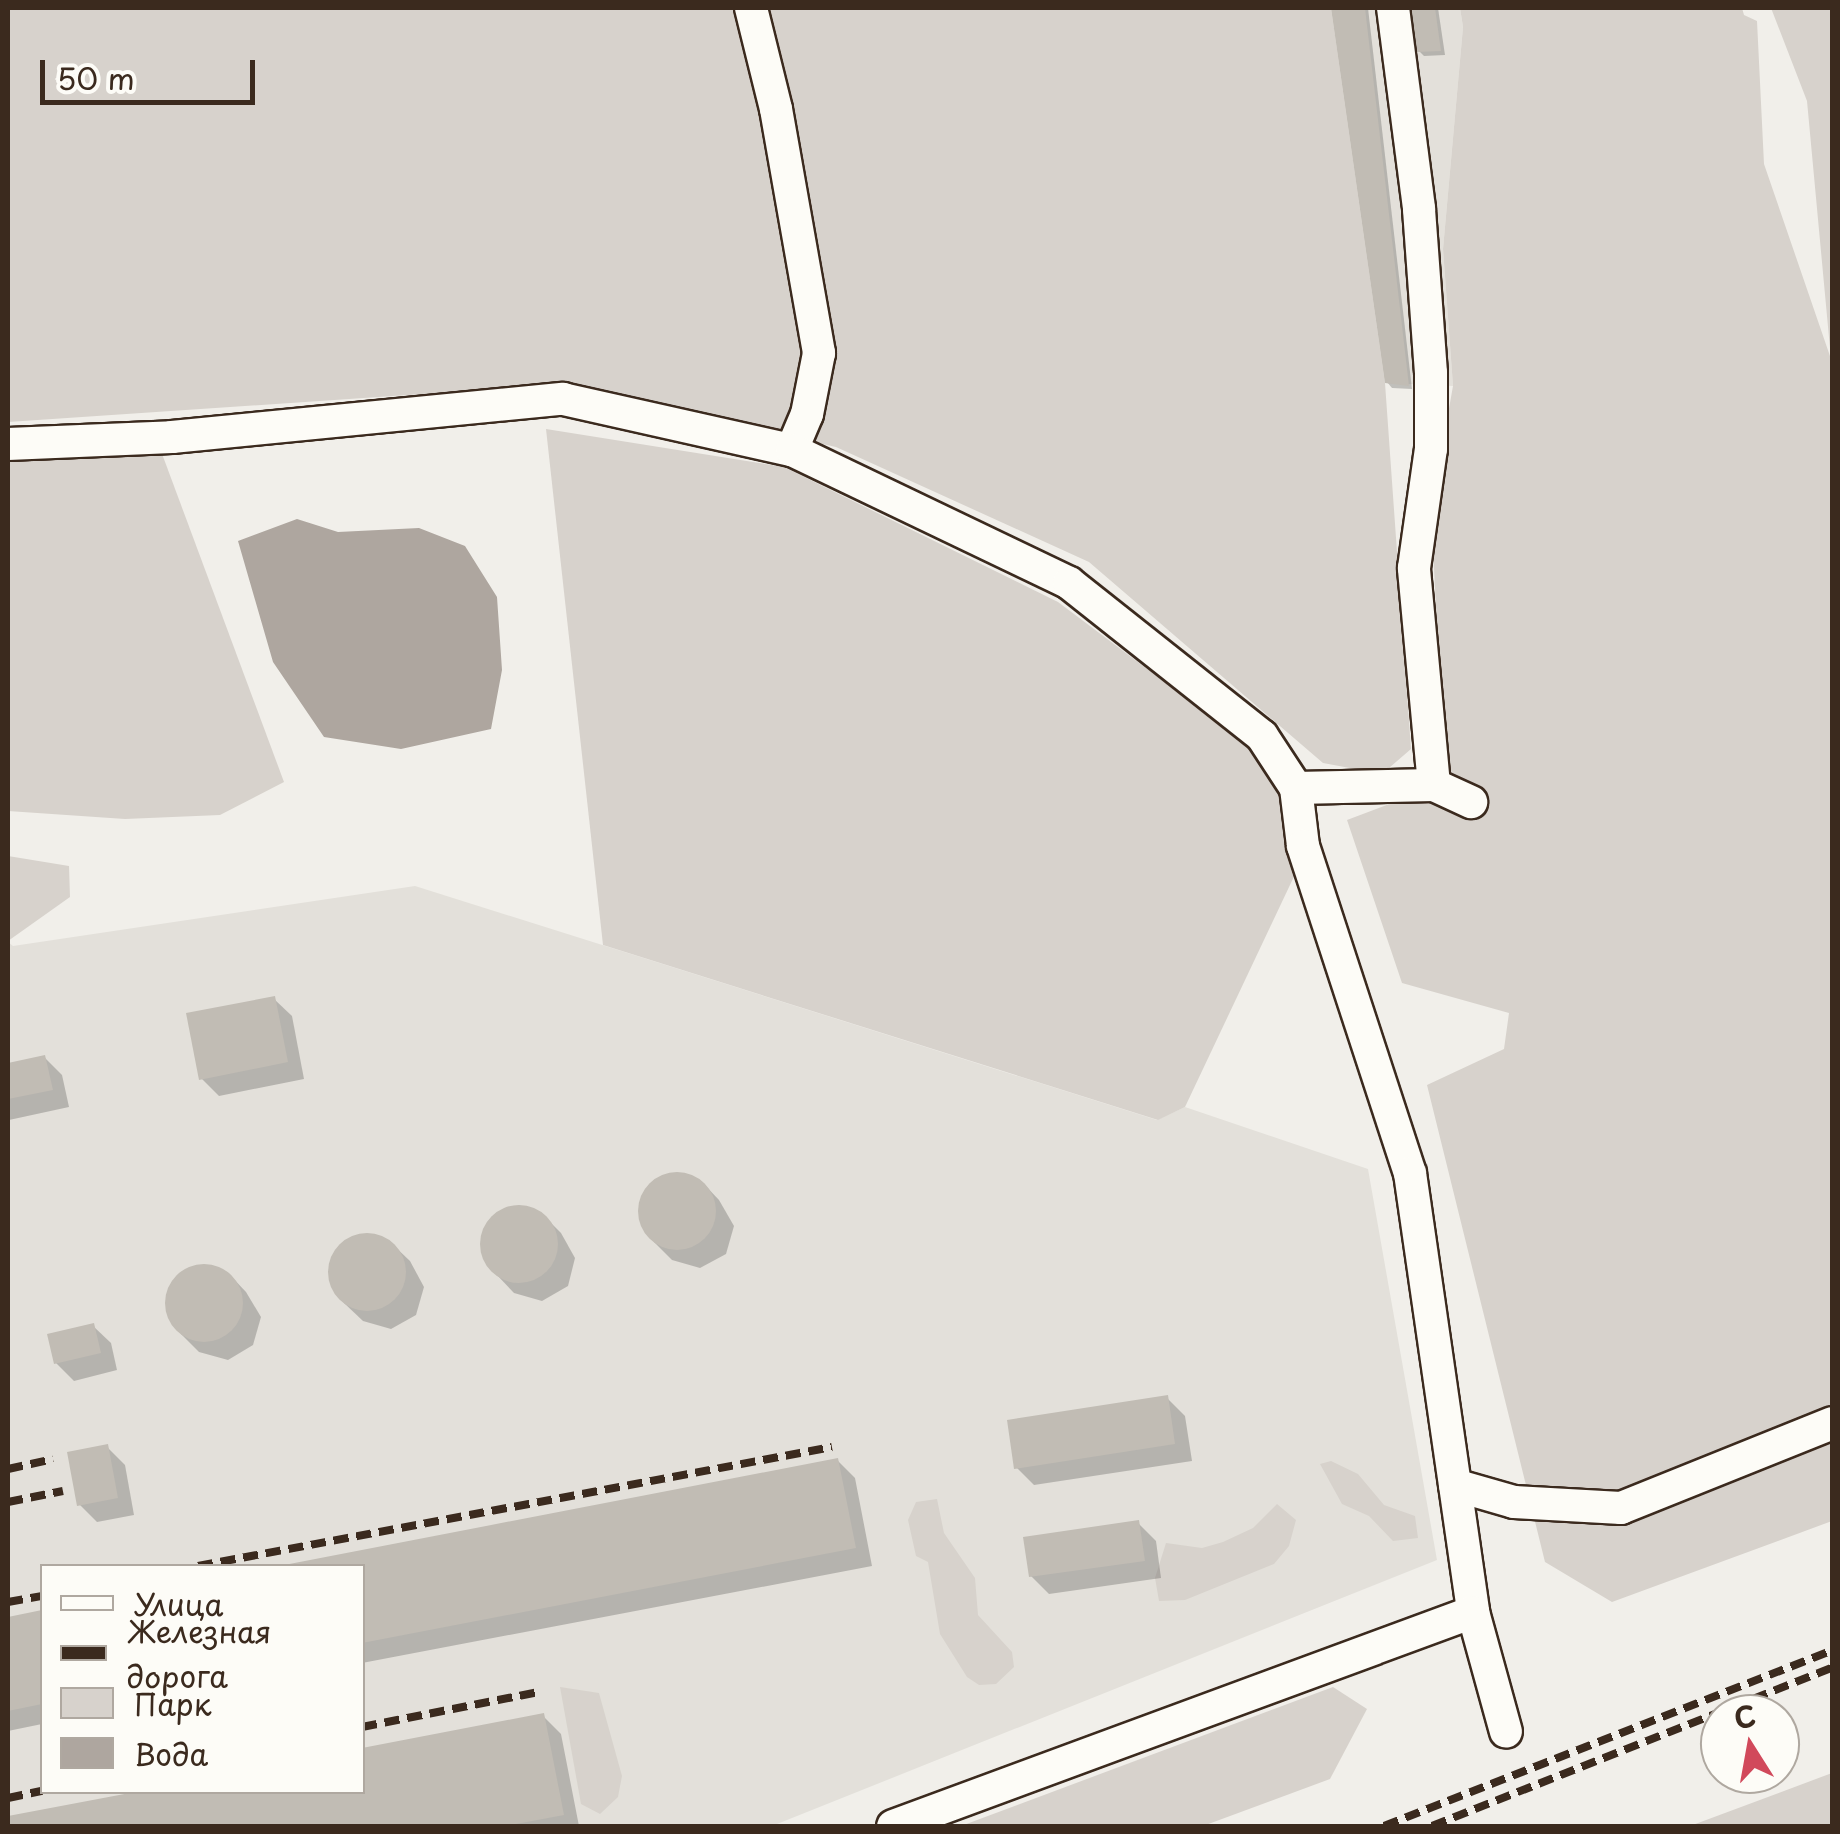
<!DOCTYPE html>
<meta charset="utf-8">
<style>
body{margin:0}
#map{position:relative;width:1840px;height:1834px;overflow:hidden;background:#f1efea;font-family:"Playpen Sans",sans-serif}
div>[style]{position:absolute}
.built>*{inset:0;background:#e3e0da}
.green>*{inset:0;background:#d7d2cc}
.water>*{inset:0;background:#aea69f}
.shadow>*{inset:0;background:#0003}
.building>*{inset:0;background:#c1bcb4}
.round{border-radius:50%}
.roads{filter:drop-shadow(2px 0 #3b2a1e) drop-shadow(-2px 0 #3b2a1e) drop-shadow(0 2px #3b2a1e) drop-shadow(0 -2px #3b2a1e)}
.minor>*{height:32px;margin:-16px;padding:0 16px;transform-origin:16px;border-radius:16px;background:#fdfcf7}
.rail>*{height:8px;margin-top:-4px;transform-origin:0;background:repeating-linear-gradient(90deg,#3b2a1e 0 15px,transparent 0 23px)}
span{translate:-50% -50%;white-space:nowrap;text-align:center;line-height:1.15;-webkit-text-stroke:8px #fdfcf7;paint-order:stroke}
.frame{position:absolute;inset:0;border:10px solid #3b2a1e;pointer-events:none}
.legend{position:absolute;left:40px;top:1564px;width:325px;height:230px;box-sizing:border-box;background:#fdfcf7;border:2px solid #afa8a0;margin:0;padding:12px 18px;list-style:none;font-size:30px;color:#3b2a1e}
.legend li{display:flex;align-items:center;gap:20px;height:50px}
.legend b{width:50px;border:2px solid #afa8a0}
.north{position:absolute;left:1700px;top:1694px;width:100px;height:100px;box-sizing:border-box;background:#fdfcf7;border:2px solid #afa8a0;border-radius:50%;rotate:349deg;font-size:28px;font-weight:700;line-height:40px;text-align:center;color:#3b2a1e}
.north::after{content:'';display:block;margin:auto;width:35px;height:45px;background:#d1495b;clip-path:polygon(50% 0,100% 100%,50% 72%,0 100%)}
.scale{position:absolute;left:40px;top:60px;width:215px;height:45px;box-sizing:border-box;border:5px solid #3b2a1e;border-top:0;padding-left:12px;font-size:30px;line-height:35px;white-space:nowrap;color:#3b2a1e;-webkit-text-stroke:8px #fdfcf7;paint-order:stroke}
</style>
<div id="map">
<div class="built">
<i style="clip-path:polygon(1331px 8px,1460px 8px,1463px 27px,1443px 249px,1453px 386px,1385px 383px)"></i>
<i style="clip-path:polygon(evenodd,415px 886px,1157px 1120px,1185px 1107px,1368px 1169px,1437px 1560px,772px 1826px,8px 1826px,8px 942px,13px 946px,415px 886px,42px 1566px,362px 1566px,362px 1792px,42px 1792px,42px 1566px)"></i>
</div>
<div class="green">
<i style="clip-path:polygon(8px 8px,1331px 8px,1385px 383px,1411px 749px,1382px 774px,1323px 763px,1089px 562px,836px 447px,556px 385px,8px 422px)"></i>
<i style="clip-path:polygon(1460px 8px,1742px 8px,1744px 15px,1757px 21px,1764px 164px,1831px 359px,1807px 101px,1771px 8px,1832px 8px,1832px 1521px,1612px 1602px,1545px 1562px,1427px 1085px,1504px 1049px,1509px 1013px,1402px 983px,1347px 820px,1445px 783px,1431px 510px,1453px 386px,1443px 249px,1463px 27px)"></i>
<i style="clip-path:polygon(546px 429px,784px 467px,1058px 602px,1255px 750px,1282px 798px,1298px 868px,1185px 1107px,1158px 1120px,603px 945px)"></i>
<i style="clip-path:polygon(158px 443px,284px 782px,220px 815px,125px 819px,8px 811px,8px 451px)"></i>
<i style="clip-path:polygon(8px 856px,69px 866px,70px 897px,8px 941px)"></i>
<i style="clip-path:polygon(1331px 1461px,1358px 1474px,1384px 1505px,1415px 1516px,1418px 1538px,1393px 1541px,1369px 1516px,1342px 1504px,1320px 1464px)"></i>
<i style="clip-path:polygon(937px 1499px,944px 1533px,975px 1578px,978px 1615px,1012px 1652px,1014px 1667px,996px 1684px,979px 1685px,967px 1677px,940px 1634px,928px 1562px,916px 1556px,908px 1520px,916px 1502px)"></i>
<i style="clip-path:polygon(1277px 1504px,1296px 1520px,1289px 1546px,1274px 1564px,1185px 1600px,1159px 1601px,1155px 1578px,1166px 1543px,1202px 1548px,1223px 1542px,1253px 1528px)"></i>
<i style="clip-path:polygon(560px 1687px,599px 1693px,622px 1776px,618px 1797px,600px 1814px,581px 1804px)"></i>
<i style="clip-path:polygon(1333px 1687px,1367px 1709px,1330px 1779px,1203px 1826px,961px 1826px)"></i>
<i style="clip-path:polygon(1832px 1773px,1832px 1826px,1690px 1826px)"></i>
</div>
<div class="water">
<i style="clip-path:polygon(297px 519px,338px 532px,419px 528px,465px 546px,497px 597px,502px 670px,491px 729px,401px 749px,324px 737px,273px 662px,238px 541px)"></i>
</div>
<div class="shadow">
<i style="clip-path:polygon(1334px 8px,1368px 8px,1412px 389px,1392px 388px,1387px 382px)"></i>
<i style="clip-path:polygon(1412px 8px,1438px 8px,1445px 55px,1424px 56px,1419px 51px)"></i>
<i style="clip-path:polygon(274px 999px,292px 1016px,304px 1079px,219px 1096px,201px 1078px)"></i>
<i style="clip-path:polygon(44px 1057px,62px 1075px,69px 1107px,9px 1120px,8px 1065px)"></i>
<i style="clip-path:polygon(672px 1174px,701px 1181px,719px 1200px,734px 1226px,726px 1254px,700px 1268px,672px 1260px,654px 1242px,639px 1216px,647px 1188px)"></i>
<i style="clip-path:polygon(514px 1206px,542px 1214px,561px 1233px,575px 1258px,568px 1286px,542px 1301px,514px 1293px,496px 1274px,481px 1248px,489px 1220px)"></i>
<i style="clip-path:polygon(363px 1235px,391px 1243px,410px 1261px,424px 1287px,416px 1315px,391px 1329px,363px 1321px,344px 1303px,330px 1277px,337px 1249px)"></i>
<i style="clip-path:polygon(199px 1265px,228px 1273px,246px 1292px,261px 1317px,253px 1345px,228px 1360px,199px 1352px,181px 1334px,166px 1307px,174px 1280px)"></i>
<i style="clip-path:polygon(93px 1326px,111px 1343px,117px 1370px,74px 1381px,56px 1363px)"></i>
<i style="clip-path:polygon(1167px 1398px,1185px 1416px,1192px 1461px,1034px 1485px,1017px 1468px)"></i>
<i style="clip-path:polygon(107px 1447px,125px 1465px,134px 1515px,97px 1522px,80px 1505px)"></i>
<i style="clip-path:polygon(837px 1460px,855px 1478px,872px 1566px,362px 1663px,362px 1566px,283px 1566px)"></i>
<i style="clip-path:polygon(1138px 1523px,1156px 1541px,1161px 1578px,1049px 1594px,1031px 1576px)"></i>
<i style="clip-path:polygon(42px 1613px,42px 1724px,8px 1731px,8px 1619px)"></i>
<i style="clip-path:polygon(543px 1716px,561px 1734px,579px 1826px,8px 1826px,8px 1818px,148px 1792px,362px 1792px)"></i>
</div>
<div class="building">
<i style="clip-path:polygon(1331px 8px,1365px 8px,1409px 386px,1385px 383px)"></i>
<i style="clip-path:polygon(1409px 8px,1435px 8px,1441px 51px,1416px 52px)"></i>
<i style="clip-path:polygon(275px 996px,288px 1062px,199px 1080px,186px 1013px)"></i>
<i style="clip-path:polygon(45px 1055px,53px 1090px,8px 1099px,8px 1063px)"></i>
<i class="round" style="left:638px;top:1172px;width:78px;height:78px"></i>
<i class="round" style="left:480px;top:1205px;width:78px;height:78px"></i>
<i class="round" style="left:328px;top:1233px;width:78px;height:78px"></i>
<i class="round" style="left:165px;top:1264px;width:78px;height:78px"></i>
<i style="clip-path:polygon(94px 1323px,101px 1353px,54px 1364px,47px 1334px)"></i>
<i style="clip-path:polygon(1168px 1395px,1175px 1444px,1014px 1469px,1007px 1420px)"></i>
<i style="clip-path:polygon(108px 1444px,118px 1498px,77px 1506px,67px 1452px)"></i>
<i style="clip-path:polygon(838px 1458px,856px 1548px,362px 1643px,362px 1566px,279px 1566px)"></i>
<i style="clip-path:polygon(1139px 1520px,1145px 1561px,1029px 1577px,1023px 1537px)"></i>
<i style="clip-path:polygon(42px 1610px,42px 1704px,8px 1711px,8px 1617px)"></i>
<i style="clip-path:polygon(544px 1713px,564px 1815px,505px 1826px,8px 1826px,8px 1816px,135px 1792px,362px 1792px,362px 1748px)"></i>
</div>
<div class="roads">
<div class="minor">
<i style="left:751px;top:8px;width:104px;rotate:76.1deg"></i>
<i style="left:776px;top:109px;width:248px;rotate:80deg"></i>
<i style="left:819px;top:353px;width:62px;rotate:101.1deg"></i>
<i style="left:807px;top:414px;width:39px;rotate:113deg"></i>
<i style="left:8px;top:444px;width:164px;rotate:-2.4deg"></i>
<i style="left:172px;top:437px;width:393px;rotate:-5.6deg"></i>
<i style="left:563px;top:399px;width:235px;rotate:12.6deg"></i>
<i style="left:792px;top:450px;width:307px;rotate:25.6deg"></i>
<i style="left:1069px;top:583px;width:246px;rotate:38.4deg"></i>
<i style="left:1262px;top:736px;width:62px;rotate:56.8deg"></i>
<i style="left:1296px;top:788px;width:58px;rotate:83.1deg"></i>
<i style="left:1303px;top:846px;width:344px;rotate:71.9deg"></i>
<i style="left:1410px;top:1173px;width:443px;rotate:81.8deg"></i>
<i style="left:1473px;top:1612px;width:618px;rotate:159.75deg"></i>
<i style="left:1434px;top:785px;width:41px;rotate:24.7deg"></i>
<i style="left:1296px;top:788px;width:138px;rotate:-1.2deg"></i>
<i style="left:1434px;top:785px;width:218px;rotate:-95.3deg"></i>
<i style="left:1414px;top:568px;width:120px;rotate:-81.9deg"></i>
<i style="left:1431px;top:449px;width:76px;rotate:-90deg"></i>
<i style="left:1431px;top:373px;width:165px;rotate:-94.2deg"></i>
<i style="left:1419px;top:208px;width:202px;rotate:-97.4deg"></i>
<i style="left:1455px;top:1485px;width:61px;rotate:16.1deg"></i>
<i style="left:1514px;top:1502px;width:107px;rotate:3.2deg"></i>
<i style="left:1621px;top:1508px;width:227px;rotate:-21.9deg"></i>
<i style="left:1473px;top:1612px;width:124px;rotate:74.6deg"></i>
</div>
</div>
<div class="rail">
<i style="left:8px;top:1469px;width:46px;rotate:-12.5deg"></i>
<i style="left:8px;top:1502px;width:56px;rotate:-11.3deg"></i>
<i style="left:198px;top:1566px;width:645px;rotate:-10.63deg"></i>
<i style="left:8px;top:1602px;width:35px;rotate:-10deg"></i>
<i style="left:362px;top:1727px;width:180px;rotate:-11.2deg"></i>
<i style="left:8px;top:1798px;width:35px;rotate:-12deg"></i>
<i style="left:1384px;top:1826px;width:481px;rotate:-21.4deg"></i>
<i style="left:1432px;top:1826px;width:430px;rotate:-21.6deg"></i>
</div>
<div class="frame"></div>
<ul class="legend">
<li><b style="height:12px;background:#fdfcf7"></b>Улица</li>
<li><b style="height:12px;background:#3b2a1e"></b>Железная дорога</li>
<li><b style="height:28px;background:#d7d2cc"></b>Парк</li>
<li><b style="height:28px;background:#aea69f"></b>Вода</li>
</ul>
<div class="north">С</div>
<div class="scale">50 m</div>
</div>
